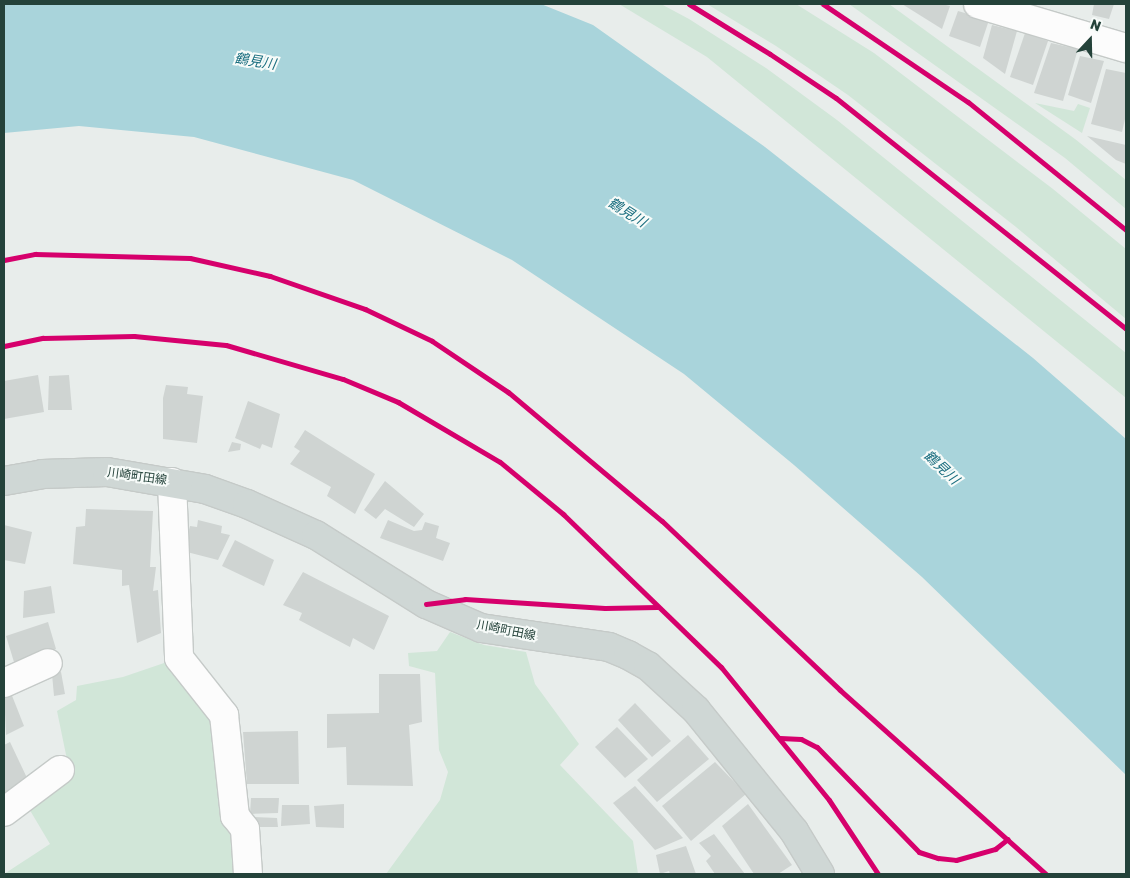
<!DOCTYPE html>
<meta charset="utf-8">
<style>
body{margin:0}
#map{position:relative;width:1130px;height:878px;overflow:hidden;background:#e8edeb;font-family:Rubik,"Noto Sans JP",sans-serif}
div>[style]{position:absolute}
.green>*{inset:0;background:#d1e6d8}
.water>*{inset:0;background:#a9d4db}
.building>*{inset:0;background:#cfd4d2}
.roads{filter:drop-shadow(1px 0 #c5cac8) drop-shadow(-1px 0 #c5cac8) drop-shadow(0 1px #c5cac8) drop-shadow(0 -1px #c5cac8)}
.minor>*{height:28px;margin:-14px;padding:0 14px;transform-origin:14px;border-radius:14px;background:#fcfcfc}
.major>*{height:28px;margin:-14px;padding:0 14px;transform-origin:14px;border-radius:14px;background:#cfd7d5}
.cycleway>*{height:5px;margin:-2.5px;padding:0 2.5px;transform-origin:2.5px;border-radius:2.5px;background:#d6006c}
span{translate:-50% -50%;white-space:nowrap;text-align:center;line-height:1.15;-webkit-text-stroke:4px #f7fbf9;paint-order:stroke}
.street-label{font-size:12px;color:#24423a}
.water-label{font-size:14px;color:#1c6f80;font-style:italic}
.frame{position:absolute;inset:0;border:5px solid #24423a;pointer-events:none}
.north{position:absolute;left:1065px;top:15px;width:50px;height:50px;-webkit-text-stroke:4px #f7fbf9;paint-order:stroke;rotate:21deg;font-size:14px;font-weight:700;line-height:20px;text-align:center;color:#24423a}
.north::after{content:'';display:block;margin:auto;width:18px;height:22px;background:#24423a;clip-path:polygon(50% 0,100% 100%,50% 72%,0 100%)}
</style>
<div id="map">
<div class="green">
<i style="clip-path:polygon(619px 4px,661px 4px,689px 19px,766px 68px,837px 120px,1126px 353px,1126px 398px,707px 57px)"></i>
<i style="clip-path:polygon(707px 4px,796px 4px,874px 53px,1053px 189px,1126px 249px,1126px 319px,1016px 227px,848px 95px,776px 46px)"></i>
<i style="clip-path:polygon(849px 4px,889px 4px,1075px 139px,1126px 180px,1126px 209px,1065px 158px)"></i>
<i style="clip-path:polygon(1035px 103px,1074px 111px,1078px 104px,1090px 108px,1082px 133px)"></i>
<i style="clip-path:polygon(450px 632px,484px 645px,526px 652px,535px 684px,579px 744px,560px 765px,633px 841px,638px 874px,386px 874px,440px 800px,448px 772px,439px 750px,435px 673px,409px 666px,408px 653px,437px 651px)"></i>
<i style="clip-path:polygon(170px 661px,212px 722px,236px 838px,233px 874px,4px 874px,50px 844px,28px 807px,70px 774px,57px 711px,76px 700px,77px 686px,123px 677px)"></i>
</div>
<div class="water">
<i style="clip-path:polygon(4px 4px,541px 4px,593px 25px,765px 147px,1033px 358px,1126px 439px,1126px 775px,922px 577px,794px 465px,684px 374px,512px 260px,353px 180px,194px 137px,79px 126px,4px 133px)"></i>
</div>
<div class="building">
<i style="clip-path:polygon(902px 4px,942px 4px,950px 6px,942px 29px)"></i>
<i style="clip-path:polygon(1094px 4px,1114px 4px,1109px 19px,1092px 15px)"></i>
<i style="clip-path:polygon(958px 11px,989px 20px,980px 47px,949px 36px)"></i>
<i style="clip-path:polygon(992px 25px,1017px 31px,1005px 74px,983px 58px)"></i>
<i style="clip-path:polygon(1025px 33px,1048px 41px,1033px 85px,1010px 77px)"></i>
<i style="clip-path:polygon(1051px 43px,1078px 49px,1063px 101px,1034px 93px)"></i>
<i style="clip-path:polygon(1080px 56px,1104px 61px,1091px 103px,1068px 95px)"></i>
<i style="clip-path:polygon(1106px 69px,1126px 73px,1126px 115px,1122px 132px,1091px 124px)"></i>
<i style="clip-path:polygon(1087px 136px,1126px 145px,1126px 164px,1116px 160px)"></i>
<i style="clip-path:polygon(38px 375px,44px 412px,4px 419px,4px 381px)"></i>
<i style="clip-path:polygon(69px 375px,72px 410px,48px 410px,49px 376px)"></i>
<i style="clip-path:polygon(166px 385px,188px 387px,187px 394px,203px 396px,197px 443px,163px 439px,163px 398px)"></i>
<i style="clip-path:polygon(248px 401px,280px 414px,272px 448px,262px 444px,260px 449px,235px 438px)"></i>
<i style="clip-path:polygon(305px 430px,375px 474px,355px 514px,327px 496px,331px 487px,290px 464px,300px 451px,294px 447px)"></i>
<i style="clip-path:polygon(232px 442px,241px 444px,240px 450px,228px 452px)"></i>
<i style="clip-path:polygon(385px 481px,424px 514px,414px 527px,385px 509px,376px 519px,364px 510px)"></i>
<i style="clip-path:polygon(86px 509px,153px 511px,150px 567px,156px 567px,153px 591px,158px 590px,161px 633px,137px 643px,129px 585px,122px 586px,122px 570px,73px 564px,76px 527px,85px 526px)"></i>
<i style="clip-path:polygon(198px 520px,222px 526px,221px 533px,230px 535px,218px 560px,183px 551px,190px 526px,197px 527px)"></i>
<i style="clip-path:polygon(388px 520px,414px 531px,422px 530px,425px 522px,439px 526px,436px 538px,450px 543px,443px 561px,380px 538px)"></i>
<i style="clip-path:polygon(4px 525px,32px 532px,25px 564px,4px 560px)"></i>
<i style="clip-path:polygon(235px 540px,274px 560px,264px 586px,222px 566px)"></i>
<i style="clip-path:polygon(303px 572px,389px 616px,374px 650px,353px 638px,350px 647px,299px 620px,302px 613px,283px 605px)"></i>
<i style="clip-path:polygon(51px 586px,55px 613px,23px 618px,24px 591px)"></i>
<i style="clip-path:polygon(48px 622px,56px 649px,14px 662px,6px 636px)"></i>
<i style="clip-path:polygon(61px 672px,65px 694px,54px 696px,52px 674px)"></i>
<i style="clip-path:polygon(379px 674px,420px 674px,422px 722px,409px 725px,413px 786px,347px 785px,346px 747px,327px 748px,327px 714px,379px 713px)"></i>
<i style="clip-path:polygon(9px 688px,24px 726px,6px 735px,4px 691px)"></i>
<i style="clip-path:polygon(635px 703px,671px 741px,652px 757px,618px 720px)"></i>
<i style="clip-path:polygon(617px 727px,648px 759px,625px 778px,595px 747px)"></i>
<i style="clip-path:polygon(298px 731px,299px 784px,247px 784px,243px 732px)"></i>
<i style="clip-path:polygon(688px 735px,709px 759px,657px 802px,637px 780px)"></i>
<i style="clip-path:polygon(10px 742px,28px 780px,4px 795px,4px 745px)"></i>
<i style="clip-path:polygon(715px 762px,746px 794px,691px 841px,662px 806px)"></i>
<i style="clip-path:polygon(635px 786px,683px 838px,655px 850px,613px 803px)"></i>
<i style="clip-path:polygon(251px 798px,279px 798px,278px 813px,250px 814px)"></i>
<i style="clip-path:polygon(344px 804px,344px 828px,316px 827px,314px 806px)"></i>
<i style="clip-path:polygon(748px 804px,792px 865px,778px 874px,754px 874px,722px 826px)"></i>
<i style="clip-path:polygon(282px 805px,309px 805px,310px 824px,281px 826px)"></i>
<i style="clip-path:polygon(253px 817px,277px 818px,278px 827px,253px 827px)"></i>
<i style="clip-path:polygon(714px 834px,745px 874px,715px 874px,706px 861px,711px 856px,699px 843px)"></i>
<i style="clip-path:polygon(686px 846px,696px 874px,670px 874px,669px 871px,660px 874px,656px 855px)"></i>
</div>
<div class="roads">
<div class="minor">
<i style="left:978px;top:4px;width:154px;rotate:16.6deg"></i>
<i style="left:172px;top:482px;width:176px;rotate:87.7deg"></i>
<i style="left:179px;top:658px;width:73px;rotate:51.7deg"></i>
<i style="left:224px;top:715px;width:102px;rotate:83.8deg"></i>
<i style="left:235px;top:816px;width:16px;rotate:52deg"></i>
<i style="left:245px;top:829px;width:45px;rotate:86.2deg"></i>
<i style="left:4px;top:683px;width:48px;rotate:-24.4deg"></i>
<i style="left:4px;top:812px;width:70px;rotate:-36.9deg"></i>
</div>
<div class="major">
<i style="left:4px;top:481px;width:39px;rotate:-10deg"></i>
<i style="left:42px;top:474px;width:65px;rotate:-1.8deg"></i>
<i style="left:107px;top:472px;width:99px;rotate:9.8deg"></i>
<i style="left:205px;top:489px;width:45px;rotate:19.7deg"></i>
<i style="left:247px;top:504px;width:76px;rotate:24.2deg"></i>
<i style="left:316px;top:535px;width:130px;rotate:32.1deg"></i>
<i style="left:426px;top:604px;width:60px;rotate:23.6deg"></i>
<i style="left:481px;top:628px;width:129px;rotate:8.4deg"></i>
<i style="left:609px;top:647px;width:21px;rotate:23deg"></i>
<i style="left:628px;top:655px;width:23px;rotate:29deg"></i>
<i style="left:648px;top:666px;width:65px;rotate:42.5deg"></i>
<i style="left:696px;top:710px;width:156px;rotate:51deg"></i>
<i style="left:794px;top:831px;width:50px;rotate:58.8deg"></i>
</div>
</div>
<div class="cycleway">
<i style="left:689px;top:4px;width:95px;rotate:31.7deg"></i>
<i style="left:770px;top:54px;width:79px;rotate:33.7deg"></i>
<i style="left:836px;top:98px;width:371px;rotate:38.5deg"></i>
<i style="left:823px;top:4px;width:175px;rotate:34.1deg"></i>
<i style="left:968px;top:102px;width:203px;rotate:39deg"></i>
<i style="left:4px;top:260px;width:32px;rotate:-11deg"></i>
<i style="left:35px;top:254px;width:155px;rotate:1.5deg"></i>
<i style="left:190px;top:258px;width:82px;rotate:12.7deg"></i>
<i style="left:270px;top:276px;width:101px;rotate:19.2deg"></i>
<i style="left:365px;top:309px;width:74px;rotate:25.5deg"></i>
<i style="left:432px;top:341px;width:92px;rotate:33.9deg"></i>
<i style="left:508px;top:392px;width:201px;rotate:40deg"></i>
<i style="left:662px;top:521px;width:245px;rotate:43.5deg"></i>
<i style="left:840px;top:690px;width:276px;rotate:41.8deg"></i>
<i style="left:4px;top:346px;width:40px;rotate:-12deg"></i>
<i style="left:43px;top:338px;width:91px;rotate:-1.3deg"></i>
<i style="left:134px;top:336px;width:92px;rotate:5.6deg"></i>
<i style="left:226px;top:345px;width:122px;rotate:16.2deg"></i>
<i style="left:343px;top:379px;width:60px;rotate:22.7deg"></i>
<i style="left:398px;top:402px;width:118px;rotate:30.5deg"></i>
<i style="left:500px;top:462px;width:82px;rotate:39.5deg"></i>
<i style="left:563px;top:514px;width:220px;rotate:44.1deg"></i>
<i style="left:721px;top:667px;width:171px;rotate:50.9deg"></i>
<i style="left:829px;top:800px;width:89px;rotate:56.5deg"></i>
<i style="left:426px;top:604px;width:39px;rotate:-7deg"></i>
<i style="left:465px;top:599px;width:140px;rotate:3.7deg"></i>
<i style="left:605px;top:608px;width:52px;rotate:-1.1deg"></i>
<i style="left:780px;top:738px;width:21px;rotate:3deg"></i>
<i style="left:801px;top:739px;width:18px;rotate:27deg"></i>
<i style="left:817px;top:747px;width:146px;rotate:45.8deg"></i>
<i style="left:919px;top:852px;width:20px;rotate:18deg"></i>
<i style="left:938px;top:858px;width:18px;rotate:6deg"></i>
<i style="left:956px;top:860px;width:41px;rotate:-15.8deg"></i>
<i style="left:995px;top:849px;width:16px;rotate:-38deg"></i>
</div>
<div class="street-label">
<span style="left:137px;top:477px;rotate:8deg">川崎町田線</span>
<span style="left:506px;top:631px;rotate:11deg">川崎町田線</span>
</div>
<div class="water-label">
<span style="left:255px;top:62px;rotate:9deg">鶴見川</span>
<span style="left:627px;top:213px;rotate:32deg">鶴見川</span>
<span style="left:941px;top:468px;rotate:43deg">鶴見川</span>
</div>
<div class="frame"></div>
<div class="north">N</div>
</div>
